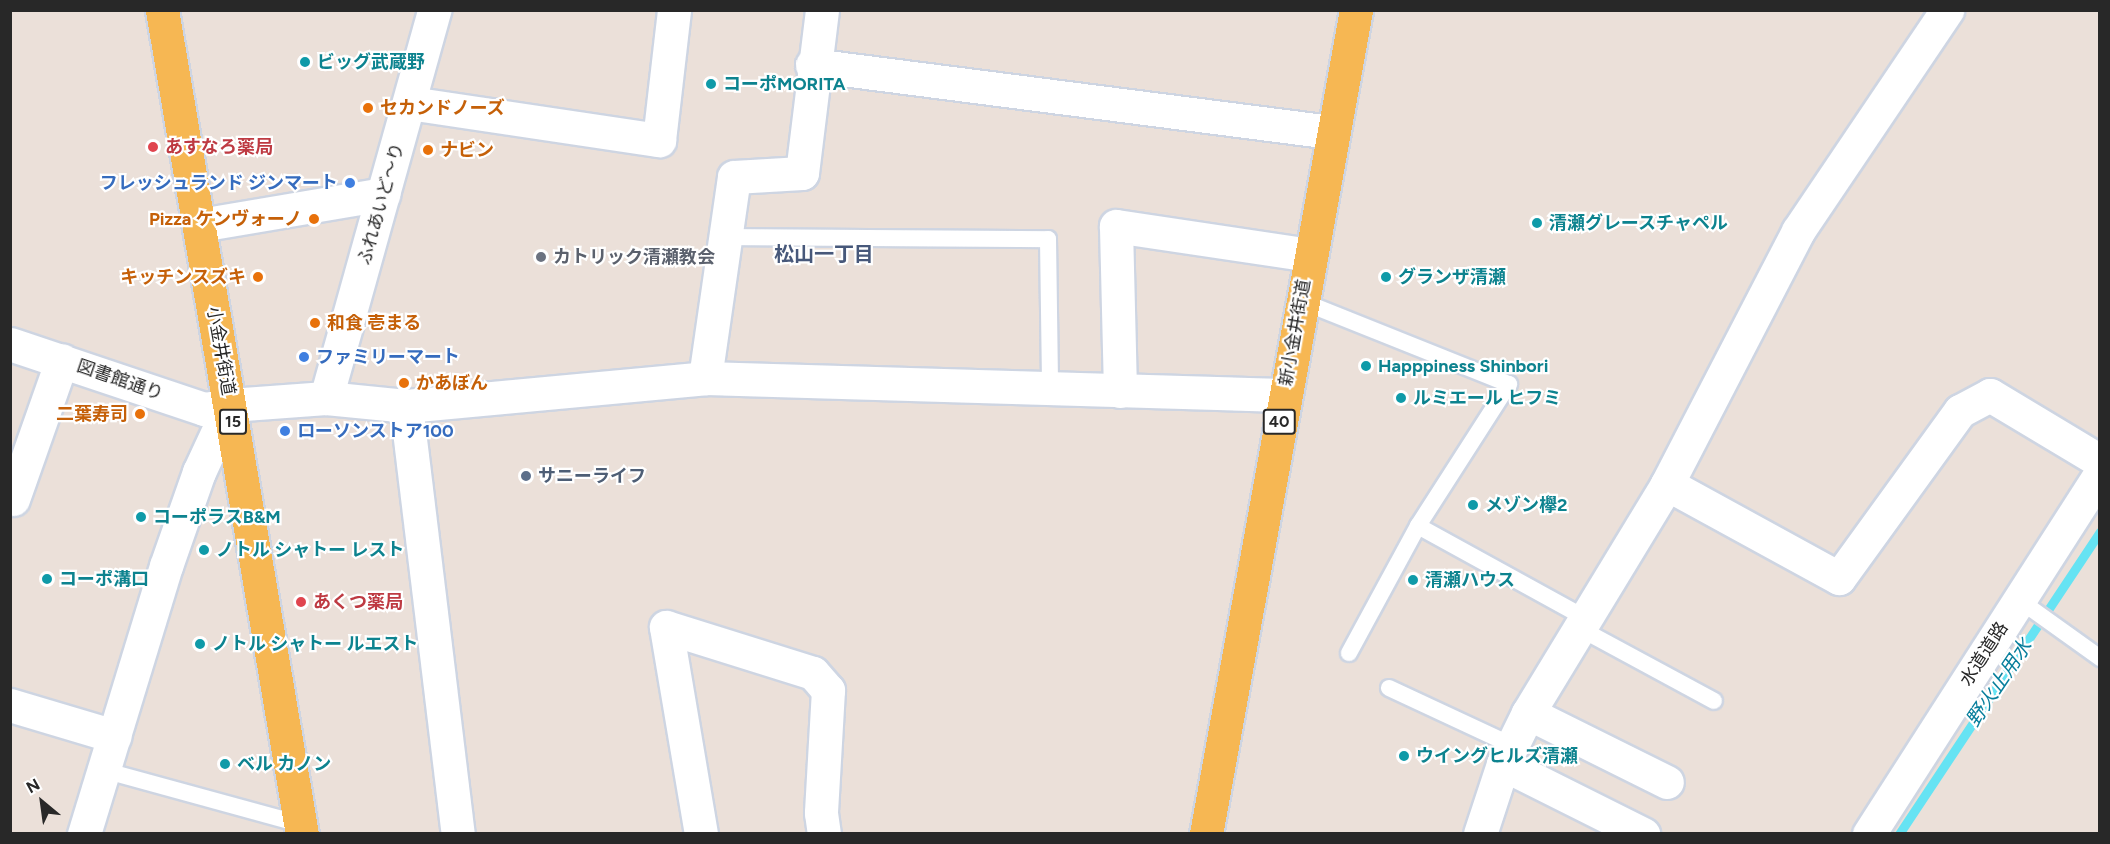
<!DOCTYPE html>
<meta charset="utf-8">
<style>
body{margin:0}
#map{position:relative;width:2110px;height:844px;overflow:hidden;background:#ebe0d9;font-family:Figtree,"Noto Sans JP",sans-serif}
div>[style]{position:absolute}
.stream>*{height:9px;margin:-4.5px;padding:0 4.5px;transform-origin:4.5px;border-radius:4.5px;background:#66e3f3}
.roads{filter:drop-shadow(2px 0 #ced5e2) drop-shadow(-2px 0 #ced5e2) drop-shadow(0 2px #ced5e2) drop-shadow(0 -2px #ced5e2)}
.lane>*{height:16px;margin:-8px;padding:0 8px;transform-origin:8px;border-radius:8px;background:#fff}
.street>*{height:33px;margin:-16.5px;padding:0 16.5px;transform-origin:16.5px;border-radius:16.5px;background:#fff}
.secondary>*{height:33px;margin:-16.5px;padding:0 16.5px;transform-origin:16.5px;border-radius:16.5px;background:#fff}
.primary>*{height:33px;margin:-16.5px;padding:0 16.5px;transform-origin:16.5px;border-radius:16.5px;background:#f6b753}
.dots>*{width:16px;height:16px;translate:-50% -50%;box-sizing:border-box;border:3px solid #fff;border-radius:50%}
span{translate:-50% -50%;white-space:nowrap;text-align:center;line-height:1.15;-webkit-text-stroke:4.5px #fff;paint-order:stroke}
.shield-label span{padding:2px 4px;background:#fff;border:2px solid;border-radius:4px;-webkit-text-stroke-width:0}
.shield-label{font-size:16px;color:#282828;font-weight:700}
.culture-label{font-size:18px;color:#0d838f;font-weight:700}
.left{translate:0 -50%;text-align:left}
.food-label{font-size:18px;color:#c56008;font-weight:700}
.right{translate:-100% -50%;text-align:right}
.health-label{font-size:18px;color:#be3a42;font-weight:700}
.shop-label{font-size:18px;color:#366cbe;font-weight:700}
.street-label{font-size:18px;color:#282828}
.worship-label{font-size:18px;color:#5b616d;font-weight:700}
.service-label{font-size:18px;color:#4e5e75;font-weight:700}
.neighbourhood-label{font-size:20px;color:#47587a;font-weight:700}
.water-label{font-size:20px;color:#087f9c;font-style:italic}
.frame{position:absolute;inset:0;border:12px solid #282828;pointer-events:none}
.north{position:absolute;left:12px;top:772px;width:60px;height:60px;-webkit-text-stroke:4px #fff;paint-order:stroke;rotate:331deg;font-size:16px;font-weight:700;line-height:24px;text-align:center;color:#282828}
.north::after{content:'';display:block;margin:auto;width:21px;height:27px;background:#282828;clip-path:polygon(50% 0,100% 100%,50% 72%,0 100%)}
</style>
<div id="map">
<div class="stream">
<i style="left:1899px;top:834px;width:363px;rotate:-56.4deg"></i>
</div>
<div class="roads">
<div class="lane">
<i style="left:725px;top:237px;width:323px;rotate:0.4deg"></i>
<i style="left:1048px;top:239px;width:149px;rotate:89.2deg"></i>
<i style="left:1301px;top:301px;width:224px;rotate:21.8deg"></i>
<i style="left:1509px;top:384px;width:169px;rotate:122.7deg"></i>
<i style="left:1418px;top:526px;width:193px;rotate:28.8deg"></i>
<i style="left:2019px;top:600px;width:100px;rotate:35.6deg"></i>
<i style="left:1581px;top:629px;width:151px;rotate:28.4deg"></i>
<i style="left:1349px;top:653px;width:145px;rotate:-61.5deg"></i>
<i style="left:1389px;top:688px;width:135px;rotate:25deg"></i>
<i style="left:103px;top:770px;width:204px;rotate:15.3deg"></i>
</div>
<div class="street">
<i style="left:812px;top:65px;width:523px;rotate:7.36deg"></i>
<i style="left:410px;top:103px;width:252px;rotate:8.5deg"></i>
<i style="left:659px;top:140px;width:131px;rotate:-83.4deg"></i>
<i style="left:200px;top:225px;width:186px;rotate:-9.6deg"></i>
<i style="left:705px;top:378px;width:203px;rotate:-81.8deg"></i>
<i style="left:734px;top:177px;width:68px;rotate:-3.4deg"></i>
<i style="left:802px;top:173px;width:164px;rotate:-83deg"></i>
<i style="left:1120px;top:391px;width:165px;rotate:-91.4deg"></i>
<i style="left:1116px;top:226px;width:195px;rotate:8.5deg"></i>
<i style="left:326px;top:398px;width:403px;rotate:-74.4deg"></i>
<i style="left:406px;top:406px;width:431px;rotate:83.1deg"></i>
<i style="left:1667px;top:484px;width:196px;rotate:28.7deg"></i>
<i style="left:1839px;top:578px;width:206px;rotate:-54.1deg"></i>
<i style="left:1960px;top:411px;width:34px;rotate:-28deg"></i>
<i style="left:1990px;top:395px;width:128px;rotate:31deg"></i>
<i style="left:13px;top:499px;width:147px;rotate:-70.6deg"></i>
<i style="left:10px;top:705px;width:109px;rotate:16.6deg"></i>
<i style="left:1528px;top:713px;width:155px;rotate:26.4deg"></i>
<i style="left:1503px;top:764px;width:157px;rotate:26.6deg"></i>
<i style="left:84px;top:834px;width:280px;rotate:-73deg"></i>
<i style="left:166px;top:566px;width:100px;rotate:-70.7deg"></i>
<i style="left:199px;top:472px;width:74px;rotate:-65.2deg"></i>
<i style="left:230px;top:405px;width:96px;rotate:-4.2deg"></i>
<i style="left:326px;top:398px;width:80px;rotate:5.7deg"></i>
<i style="left:406px;top:406px;width:300px;rotate:-5.3deg"></i>
<i style="left:705px;top:378px;width:578px;rotate:1.68deg"></i>
<i style="left:701px;top:834px;width:210px;rotate:-99.6deg"></i>
<i style="left:666px;top:627px;width:154px;rotate:17.4deg"></i>
<i style="left:813px;top:673px;width:23px;rotate:49deg"></i>
<i style="left:828px;top:690px;width:123px;rotate:93.3deg"></i>
<i style="left:821px;top:813px;width:21px;rotate:82deg"></i>
<i style="left:1480px;top:834px;width:74px;rotate:-71.8deg"></i>
<i style="left:1503px;top:764px;width:57px;rotate:-63.9deg"></i>
<i style="left:1528px;top:713px;width:268px;rotate:-58.7deg"></i>
<i style="left:1667px;top:484px;width:285px;rotate:-62.6deg"></i>
<i style="left:1798px;top:231px;width:267px;rotate:-56deg"></i>
</div>
<div class="secondary">
<i style="left:10px;top:344px;width:205px;rotate:18.5deg"></i>
<i style="left:204px;top:409px;width:26px;rotate:-9deg"></i>
<i style="left:1869px;top:834px;width:428px;rotate:-57.3deg"></i>
</div>
<div class="primary">
<i style="left:162px;top:10px;width:836px;rotate:80.36deg"></i>
<i style="left:1206px;top:834px;width:838px;rotate:-79.68deg"></i>
</div>
</div>
<div class="dots">
<i style="left:305px;top:62px;background:#0f9aa8"></i>
<i style="left:711px;top:84px;background:#0f9aa8"></i>
<i style="left:368px;top:108px;background:#e8710a"></i>
<i style="left:153px;top:147px;background:#e0444e"></i>
<i style="left:428px;top:150px;background:#e8710a"></i>
<i style="left:350px;top:183px;background:#3f7fe0"></i>
<i style="left:314px;top:219px;background:#e8710a"></i>
<i style="left:1537px;top:223px;background:#0f9aa8"></i>
<i style="left:541px;top:257px;background:#6b7280"></i>
<i style="left:258px;top:277px;background:#e8710a"></i>
<i style="left:1386px;top:277px;background:#0f9aa8"></i>
<i style="left:315px;top:323px;background:#e8710a"></i>
<i style="left:304px;top:357px;background:#3f7fe0"></i>
<i style="left:1366px;top:366px;background:#0f9aa8"></i>
<i style="left:404px;top:383px;background:#e8710a"></i>
<i style="left:1401px;top:398px;background:#0f9aa8"></i>
<i style="left:140px;top:414px;background:#e8710a"></i>
<i style="left:285px;top:431px;background:#3f7fe0"></i>
<i style="left:526px;top:476px;background:#5c6f8a"></i>
<i style="left:1473px;top:505px;background:#0f9aa8"></i>
<i style="left:141px;top:517px;background:#0f9aa8"></i>
<i style="left:204px;top:550px;background:#0f9aa8"></i>
<i style="left:47px;top:579px;background:#0f9aa8"></i>
<i style="left:1413px;top:580px;background:#0f9aa8"></i>
<i style="left:301px;top:602px;background:#e0444e"></i>
<i style="left:200px;top:644px;background:#0f9aa8"></i>
<i style="left:1404px;top:756px;background:#0f9aa8"></i>
<i style="left:225px;top:764px;background:#0f9aa8"></i>
</div>
<div class="shield-label">
<span style="left:233px;top:422px">15</span>
<span style="left:1279px;top:422px">40</span>
</div>
<div class="culture-label">
<span class="left" style="left:317px;top:62px">ビッグ武蔵野</span>
<span class="left" style="left:723px;top:84px">コーポMORITA</span>
<span class="left" style="left:1549px;top:223px">清瀬グレースチャペル</span>
<span class="left" style="left:1398px;top:277px">グランザ清瀬</span>
<span class="left" style="left:1378px;top:366px">Happpiness Shinbori</span>
<span class="left" style="left:1413px;top:398px">ルミエール ヒフミ</span>
<span class="left" style="left:1485px;top:505px">メゾン欅2</span>
<span class="left" style="left:153px;top:517px">コーポラスB&amp;M</span>
<span class="left" style="left:216px;top:550px">ノトル シャトー レスト</span>
<span class="left" style="left:59px;top:579px">コーポ溝口</span>
<span class="left" style="left:1425px;top:580px">清瀬ハウス</span>
<span class="left" style="left:212px;top:644px">ノトル シャトー ルエスト</span>
<span class="left" style="left:1416px;top:756px">ウイングヒルズ清瀬</span>
<span class="left" style="left:237px;top:764px">ベル カノン</span>
</div>
<div class="food-label">
<span class="left" style="left:380px;top:108px">セカンドノーズ</span>
<span class="left" style="left:440px;top:150px">ナビン</span>
<span class="right" style="left:302px;top:219px">Pizza ケンヴォーノ</span>
<span class="right" style="left:246px;top:277px">キッチンスズキ</span>
<span class="left" style="left:327px;top:323px">和食 壱まる</span>
<span class="left" style="left:416px;top:383px">かあぼん</span>
<span class="right" style="left:128px;top:414px">二葉寿司</span>
</div>
<div class="health-label">
<span class="left" style="left:165px;top:147px">あすなろ薬局</span>
<span class="left" style="left:313px;top:602px">あくつ薬局</span>
</div>
<div class="shop-label">
<span class="right" style="left:338px;top:183px">フレッシュランド ジンマート</span>
<span class="left" style="left:316px;top:357px">ファミリーマート</span>
<span class="left" style="left:297px;top:431px">ローソンストア100</span>
</div>
<div class="street-label">
<span style="left:381px;top:204px;rotate:-74deg">ふれあいど～り</span>
<span style="left:1295px;top:333px;rotate:-80deg">新小金井街道</span>
<span style="left:221px;top:351px;rotate:80deg">小金井街道</span>
<span style="left:120px;top:380px;rotate:19deg">図書館通り</span>
<span style="left:1984px;top:654px;rotate:-57deg">水道道路</span>
</div>
<div class="worship-label">
<span class="left" style="left:553px;top:257px">カトリック清瀬教会</span>
</div>
<div class="service-label">
<span class="left" style="left:538px;top:476px">サニーライフ</span>
</div>
<div class="neighbourhood-label">
<span style="left:824px;top:254px">松山一丁目</span>
</div>
<div class="water-label">
<span style="left:1999px;top:683px;rotate:-56deg">野火止用水</span>
</div>
<div class="frame"></div>
<div class="north">N</div>
</div>
